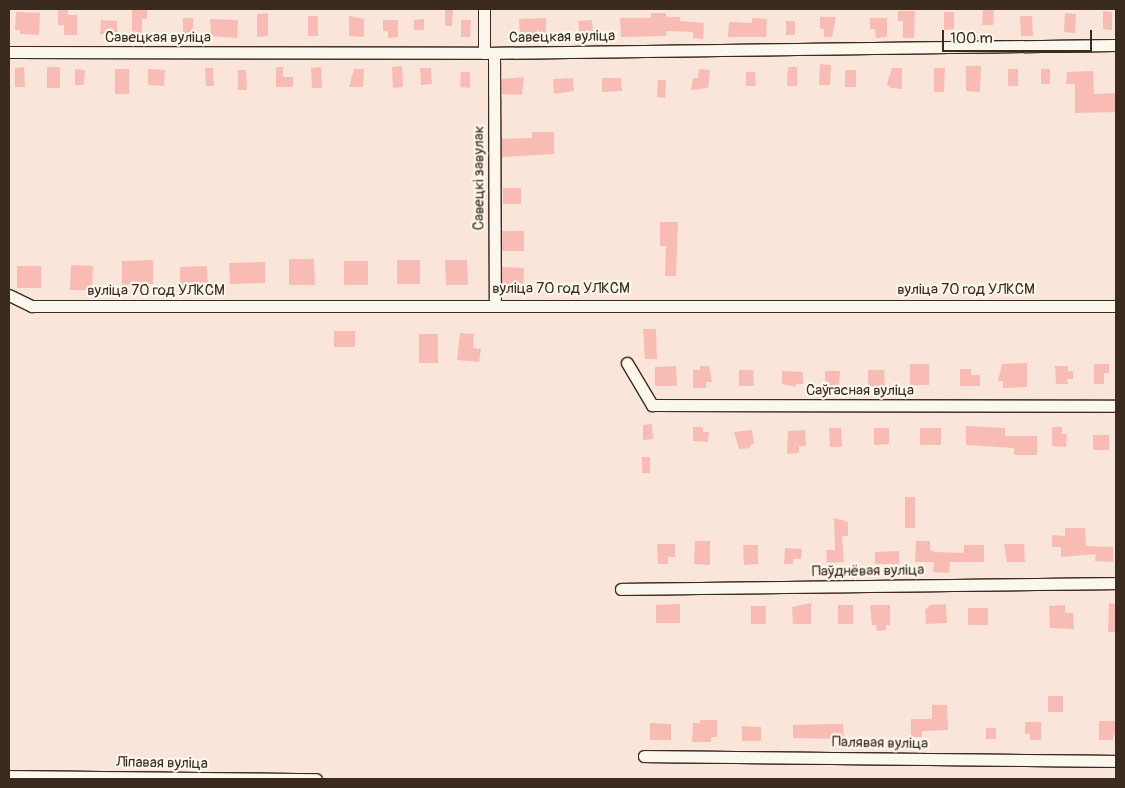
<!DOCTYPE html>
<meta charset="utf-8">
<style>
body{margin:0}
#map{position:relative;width:1125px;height:788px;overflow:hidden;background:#fae5db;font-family:Pangolin,sans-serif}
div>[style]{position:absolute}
.building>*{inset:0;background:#f8bcb4}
.roads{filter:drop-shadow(1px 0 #3b2a1e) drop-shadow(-1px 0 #3b2a1e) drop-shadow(0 1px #3b2a1e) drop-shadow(0 -1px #3b2a1e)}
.street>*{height:11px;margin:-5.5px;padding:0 5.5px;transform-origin:5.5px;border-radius:5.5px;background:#fbf7ec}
span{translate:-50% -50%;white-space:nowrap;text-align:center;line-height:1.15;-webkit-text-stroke:4.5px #fbf7ec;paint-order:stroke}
.street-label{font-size:15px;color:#3b2a1e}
.frame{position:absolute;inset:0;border:10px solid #3b2a1e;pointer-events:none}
.scale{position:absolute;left:942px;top:30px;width:150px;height:22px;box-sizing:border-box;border:2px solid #3b2a1e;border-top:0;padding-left:6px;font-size:15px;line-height:18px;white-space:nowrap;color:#3b2a1e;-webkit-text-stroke:4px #fbf7ec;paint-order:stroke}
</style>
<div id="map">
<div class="building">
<i style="clip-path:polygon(58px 9px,68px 9px,68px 15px,77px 15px,77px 35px,64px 35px,64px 25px,58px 25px)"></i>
<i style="clip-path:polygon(983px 9px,994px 9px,993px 25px,982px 25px)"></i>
<i style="clip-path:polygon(132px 10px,147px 10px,147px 19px,142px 19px,142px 35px,132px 35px)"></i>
<i style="clip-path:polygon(445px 10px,453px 10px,452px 26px,445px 26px)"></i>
<i style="clip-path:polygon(898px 11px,915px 11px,914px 38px,903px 38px,903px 21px,898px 21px)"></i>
<i style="clip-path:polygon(1103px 11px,1112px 12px,1112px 30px,1103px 29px)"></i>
<i style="clip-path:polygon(16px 12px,40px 13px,39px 35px,20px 34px,20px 30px,15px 30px)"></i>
<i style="clip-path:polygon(944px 12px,954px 12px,954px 29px,944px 30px)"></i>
<i style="clip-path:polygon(268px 13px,268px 36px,257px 37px,257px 14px)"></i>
<i style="clip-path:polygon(651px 13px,666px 13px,666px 17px,680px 17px,680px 21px,704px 23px,703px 39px,693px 38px,693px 32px,666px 31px,666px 36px,621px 37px,620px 18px,651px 18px)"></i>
<i style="clip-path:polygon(1065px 13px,1076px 14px,1075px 33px,1064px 32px)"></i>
<i style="clip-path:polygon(308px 16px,318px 16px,318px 36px,308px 36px)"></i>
<i style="clip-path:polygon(349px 16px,364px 19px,364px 37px,349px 36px)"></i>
<i style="clip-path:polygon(1020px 16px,1032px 16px,1033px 36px,1021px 36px)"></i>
<i style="clip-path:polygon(820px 17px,836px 17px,832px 37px,824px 37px,824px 29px,820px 29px)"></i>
<i style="clip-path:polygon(183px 18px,193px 18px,193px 35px,183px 35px)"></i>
<i style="clip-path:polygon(546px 18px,546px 36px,520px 37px,519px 19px)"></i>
<i style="clip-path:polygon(752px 18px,767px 19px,766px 37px,728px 37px,729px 22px,752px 23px)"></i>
<i style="clip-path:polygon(870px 18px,887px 18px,887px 37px,876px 38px,875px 29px,870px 29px)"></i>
<i style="clip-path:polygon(210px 19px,238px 20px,237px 38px,211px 36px)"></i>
<i style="clip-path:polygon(424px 19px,424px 30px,414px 30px,414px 20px)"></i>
<i style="clip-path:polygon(101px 20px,117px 21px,117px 34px,100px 34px)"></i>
<i style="clip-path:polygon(383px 20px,398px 20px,398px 37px,388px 38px,388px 31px,383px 31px)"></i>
<i style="clip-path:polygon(461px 20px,471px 20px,470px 37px,461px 37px)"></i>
<i style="clip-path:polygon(592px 20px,593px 36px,580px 38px,578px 21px)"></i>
<i style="clip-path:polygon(786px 21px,795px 21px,795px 35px,786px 35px)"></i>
<i style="clip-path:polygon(820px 64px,831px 65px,830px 85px,819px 85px)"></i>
<i style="clip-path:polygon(402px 66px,403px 87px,393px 88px,392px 67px)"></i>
<i style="clip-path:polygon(966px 66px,981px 66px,980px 92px,966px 91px)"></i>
<i style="clip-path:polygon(24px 67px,25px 87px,15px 87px,15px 68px)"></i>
<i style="clip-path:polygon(47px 67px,60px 67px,60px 88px,47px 88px)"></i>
<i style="clip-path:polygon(276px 67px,283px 67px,283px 77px,293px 77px,293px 87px,276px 87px)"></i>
<i style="clip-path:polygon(321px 67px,322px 88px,312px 88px,311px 68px)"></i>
<i style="clip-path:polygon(788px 67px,797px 67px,797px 86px,787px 86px)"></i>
<i style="clip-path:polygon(205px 68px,213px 68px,214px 86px,206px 86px)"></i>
<i style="clip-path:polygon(420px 68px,431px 68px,432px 84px,421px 85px)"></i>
<i style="clip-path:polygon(892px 68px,902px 68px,902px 89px,891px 88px,887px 84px)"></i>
<i style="clip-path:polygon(934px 68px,945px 68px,944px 92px,934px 92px)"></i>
<i style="clip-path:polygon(75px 69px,85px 70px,84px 85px,75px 85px)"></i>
<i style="clip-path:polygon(115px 69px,129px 69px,129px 94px,115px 94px)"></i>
<i style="clip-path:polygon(148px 69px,165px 70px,164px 86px,148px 85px)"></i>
<i style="clip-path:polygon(354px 69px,364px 69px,363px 87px,349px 87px)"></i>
<i style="clip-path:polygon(699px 69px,710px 70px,708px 88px,691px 90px,693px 78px,698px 78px)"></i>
<i style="clip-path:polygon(1008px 69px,1018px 69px,1018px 86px,1008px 86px)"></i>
<i style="clip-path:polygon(1041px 69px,1050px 69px,1050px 84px,1041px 84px)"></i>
<i style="clip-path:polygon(238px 70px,246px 70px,247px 90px,238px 90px)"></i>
<i style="clip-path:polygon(845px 70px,856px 70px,856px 87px,845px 87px)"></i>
<i style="clip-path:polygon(1093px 71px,1094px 94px,1116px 93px,1116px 112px,1075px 113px,1075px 84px,1066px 84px,1067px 72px)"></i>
<i style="clip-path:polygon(461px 72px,470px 72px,470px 88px,460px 87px)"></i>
<i style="clip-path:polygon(746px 72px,755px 72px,756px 86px,746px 86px)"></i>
<i style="clip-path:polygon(524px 77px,522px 95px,502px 94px,502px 79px)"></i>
<i style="clip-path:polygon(573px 78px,574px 91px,554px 94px,553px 79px)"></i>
<i style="clip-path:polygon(602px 78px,621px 78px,622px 91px,602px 92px)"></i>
<i style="clip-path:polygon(658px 80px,666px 80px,665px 98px,657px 97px)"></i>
<i style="clip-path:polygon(532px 132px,554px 132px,554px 154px,502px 157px,502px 139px,532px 138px)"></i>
<i style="clip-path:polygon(503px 188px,521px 188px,521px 204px,503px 204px)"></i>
<i style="clip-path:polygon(660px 222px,678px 222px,676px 276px,665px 276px,666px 246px,660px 246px)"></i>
<i style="clip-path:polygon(502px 231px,524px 231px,524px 251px,502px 251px)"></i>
<i style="clip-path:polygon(289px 259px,314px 259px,315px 285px,289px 285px)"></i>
<i style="clip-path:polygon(153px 260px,153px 284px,122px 285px,122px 261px)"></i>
<i style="clip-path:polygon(397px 260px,420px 260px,420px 284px,397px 284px)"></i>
<i style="clip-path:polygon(445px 260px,467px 260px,468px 285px,446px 285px)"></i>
<i style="clip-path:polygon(344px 261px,368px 261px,368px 285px,344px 285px)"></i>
<i style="clip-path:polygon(265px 262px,265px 283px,230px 284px,229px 263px)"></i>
<i style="clip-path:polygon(71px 265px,93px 266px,92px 290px,70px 290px)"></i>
<i style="clip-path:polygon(17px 266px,41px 266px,41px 288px,17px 288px)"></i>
<i style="clip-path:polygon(207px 266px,208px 285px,180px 285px,180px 267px)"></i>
<i style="clip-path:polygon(502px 267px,524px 268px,523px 293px,502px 292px)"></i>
<i style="clip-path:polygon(643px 329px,656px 329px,657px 359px,645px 359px)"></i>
<i style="clip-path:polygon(334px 331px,355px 331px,355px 347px,334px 347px)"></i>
<i style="clip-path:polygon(460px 333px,474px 334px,473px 348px,481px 349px,479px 362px,457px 360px)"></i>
<i style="clip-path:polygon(419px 334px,438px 334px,438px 363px,419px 363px)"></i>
<i style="clip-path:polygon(1027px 363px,1027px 387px,1003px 388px,1003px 381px,998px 381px,1002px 364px)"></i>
<i style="clip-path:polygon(910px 364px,929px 364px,929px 385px,910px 385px)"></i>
<i style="clip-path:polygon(1094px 364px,1109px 364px,1109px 373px,1104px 373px,1104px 384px,1094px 384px)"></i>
<i style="clip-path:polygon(676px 366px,677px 386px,655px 386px,655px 367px)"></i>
<i style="clip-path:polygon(700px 366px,709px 366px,712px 382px,706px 382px,706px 388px,693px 388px,693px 370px,700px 370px)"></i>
<i style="clip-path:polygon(1055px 366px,1068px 366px,1068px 371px,1073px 371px,1073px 379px,1067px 379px,1068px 384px,1056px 384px)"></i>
<i style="clip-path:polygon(960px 369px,971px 369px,971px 375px,980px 375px,980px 386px,960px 386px)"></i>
<i style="clip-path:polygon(739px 370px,753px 370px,754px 386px,739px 386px)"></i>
<i style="clip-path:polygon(868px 370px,884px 370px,885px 387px,868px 387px)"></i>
<i style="clip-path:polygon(782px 371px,803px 372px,803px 384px,796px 384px,796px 387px,782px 384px)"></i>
<i style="clip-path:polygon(825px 371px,840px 371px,839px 386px,825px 385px)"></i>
<i style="clip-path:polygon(652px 424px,653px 439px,643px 440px,643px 425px)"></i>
<i style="clip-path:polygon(966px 426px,1005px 428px,1005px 436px,1037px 436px,1037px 455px,1014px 455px,1014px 448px,966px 445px)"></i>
<i style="clip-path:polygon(693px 427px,703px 427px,703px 432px,709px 432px,708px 442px,693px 441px)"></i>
<i style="clip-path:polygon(1052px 427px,1062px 427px,1062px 434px,1067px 434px,1066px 447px,1052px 446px)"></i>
<i style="clip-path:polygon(829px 428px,841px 428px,842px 447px,830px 447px)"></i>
<i style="clip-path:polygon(874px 428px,889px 428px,889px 444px,874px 445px)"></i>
<i style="clip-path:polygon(920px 428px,941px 428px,941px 445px,920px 445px)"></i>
<i style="clip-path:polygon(752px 430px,754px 444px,750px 445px,750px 448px,739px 449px,734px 432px)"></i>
<i style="clip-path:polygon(805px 430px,806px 446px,799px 446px,799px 453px,787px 454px,788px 431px)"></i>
<i style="clip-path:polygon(1093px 435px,1109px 435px,1109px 450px,1093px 450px)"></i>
<i style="clip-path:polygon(642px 457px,650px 457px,650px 473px,642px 473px)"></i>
<i style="clip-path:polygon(905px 497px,915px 497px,915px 528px,905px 528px)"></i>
<i style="clip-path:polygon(834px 518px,848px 522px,848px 536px,842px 536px,844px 562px,827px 563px,826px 550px,835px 550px)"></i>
<i style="clip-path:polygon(1065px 528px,1085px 528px,1086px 546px,1113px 547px,1113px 562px,1095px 561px,1096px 554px,1061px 557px,1061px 547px,1052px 547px,1052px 535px,1065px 536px)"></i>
<i style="clip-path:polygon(695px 541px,710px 541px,710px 565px,694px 564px)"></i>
<i style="clip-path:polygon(916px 541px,930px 541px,930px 550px,935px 552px,964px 553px,964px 545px,984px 545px,984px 562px,950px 562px,949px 573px,933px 572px,934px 562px,915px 562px)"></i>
<i style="clip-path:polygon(657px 544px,675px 544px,675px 557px,668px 557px,668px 564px,658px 564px)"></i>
<i style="clip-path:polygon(1004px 544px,1024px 544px,1025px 562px,1007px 562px)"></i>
<i style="clip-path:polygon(743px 545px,758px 545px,758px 564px,744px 565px)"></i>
<i style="clip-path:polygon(785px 548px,802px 549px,801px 559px,793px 559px,793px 564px,784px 564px)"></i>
<i style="clip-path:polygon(899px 551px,899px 564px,875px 564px,875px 552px)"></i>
<i style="clip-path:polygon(811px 603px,811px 624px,793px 624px,792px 607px)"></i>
<i style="clip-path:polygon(1109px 603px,1116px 604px,1116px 632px,1108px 632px)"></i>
<i style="clip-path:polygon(680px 604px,680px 623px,656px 623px,656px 605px)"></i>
<i style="clip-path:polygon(946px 604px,947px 623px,926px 624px,925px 610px,930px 605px)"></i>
<i style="clip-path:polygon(838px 605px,853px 605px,853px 624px,838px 624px)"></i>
<i style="clip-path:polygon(870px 605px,890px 605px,890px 625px,886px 625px,886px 630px,877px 631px,876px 625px,872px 625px)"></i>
<i style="clip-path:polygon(1065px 605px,1065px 613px,1073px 613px,1074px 629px,1050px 628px,1049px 606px)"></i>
<i style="clip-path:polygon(751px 606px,766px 606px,766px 624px,751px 624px)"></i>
<i style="clip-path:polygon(968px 608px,988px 608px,988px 625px,968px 625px)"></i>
<i style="clip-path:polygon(1048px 696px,1063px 696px,1063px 712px,1048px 712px)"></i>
<i style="clip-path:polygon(932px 705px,947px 705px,948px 730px,922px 731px,922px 737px,911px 737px,911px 719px,932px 719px)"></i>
<i style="clip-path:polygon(700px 720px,717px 720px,717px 737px,711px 737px,711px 742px,692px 742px,693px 723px,700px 723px)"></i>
<i style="clip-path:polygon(1099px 721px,1116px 721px,1116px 735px,1113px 735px,1113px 740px,1099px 740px)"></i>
<i style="clip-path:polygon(1025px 722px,1041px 722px,1041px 740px,1030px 740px,1030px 734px,1025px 734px)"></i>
<i style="clip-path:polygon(650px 723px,671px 724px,671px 740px,650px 740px)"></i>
<i style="clip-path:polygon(827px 724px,843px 724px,844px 739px,793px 738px,793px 725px)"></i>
<i style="clip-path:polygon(742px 726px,761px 727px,761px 741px,742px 741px)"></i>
<i style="clip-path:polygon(986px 728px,996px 728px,996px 739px,986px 739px)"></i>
</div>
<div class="roads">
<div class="street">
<i style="left:484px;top:9px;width:44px;rotate:90deg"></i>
<i style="left:9px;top:52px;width:475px;rotate:0.1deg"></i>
<i style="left:484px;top:53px;width:632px;rotate:-0.73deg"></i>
<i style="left:494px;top:53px;width:251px;rotate:89.8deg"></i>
<i style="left:9px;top:295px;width:25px;rotate:26deg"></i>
<i style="left:32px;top:306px;width:1084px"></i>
<i style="left:627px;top:363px;width:49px;rotate:59.2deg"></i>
<i style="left:652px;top:405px;width:464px;rotate:0.1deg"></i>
<i style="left:621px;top:589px;width:495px;rotate:-0.7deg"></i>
<i style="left:644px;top:756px;width:472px;rotate:0.6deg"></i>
<i style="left:9px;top:776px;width:307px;rotate:0.6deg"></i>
</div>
</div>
<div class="street-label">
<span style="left:562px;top:37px;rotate:-1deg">Савецкая вуліца</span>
<span style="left:158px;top:38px">Савецкая вуліца</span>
<span style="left:479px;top:178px;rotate:-90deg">Савецкі завулак</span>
<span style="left:561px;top:289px">вуліца 70 год УЛКСМ</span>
<span style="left:966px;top:290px">вуліца 70 год УЛКСМ</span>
<span style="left:156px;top:291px">вуліца 70 год УЛКСМ</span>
<span style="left:860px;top:391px">Саўгасная вуліца</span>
<span style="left:868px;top:571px;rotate:-1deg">Паўднёвая вуліца</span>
<span style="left:880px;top:743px;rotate:1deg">Палявая вуліца</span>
<span style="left:162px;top:763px;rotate:1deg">Ліпавая вуліца</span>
</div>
<div class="frame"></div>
<div class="scale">100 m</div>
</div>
